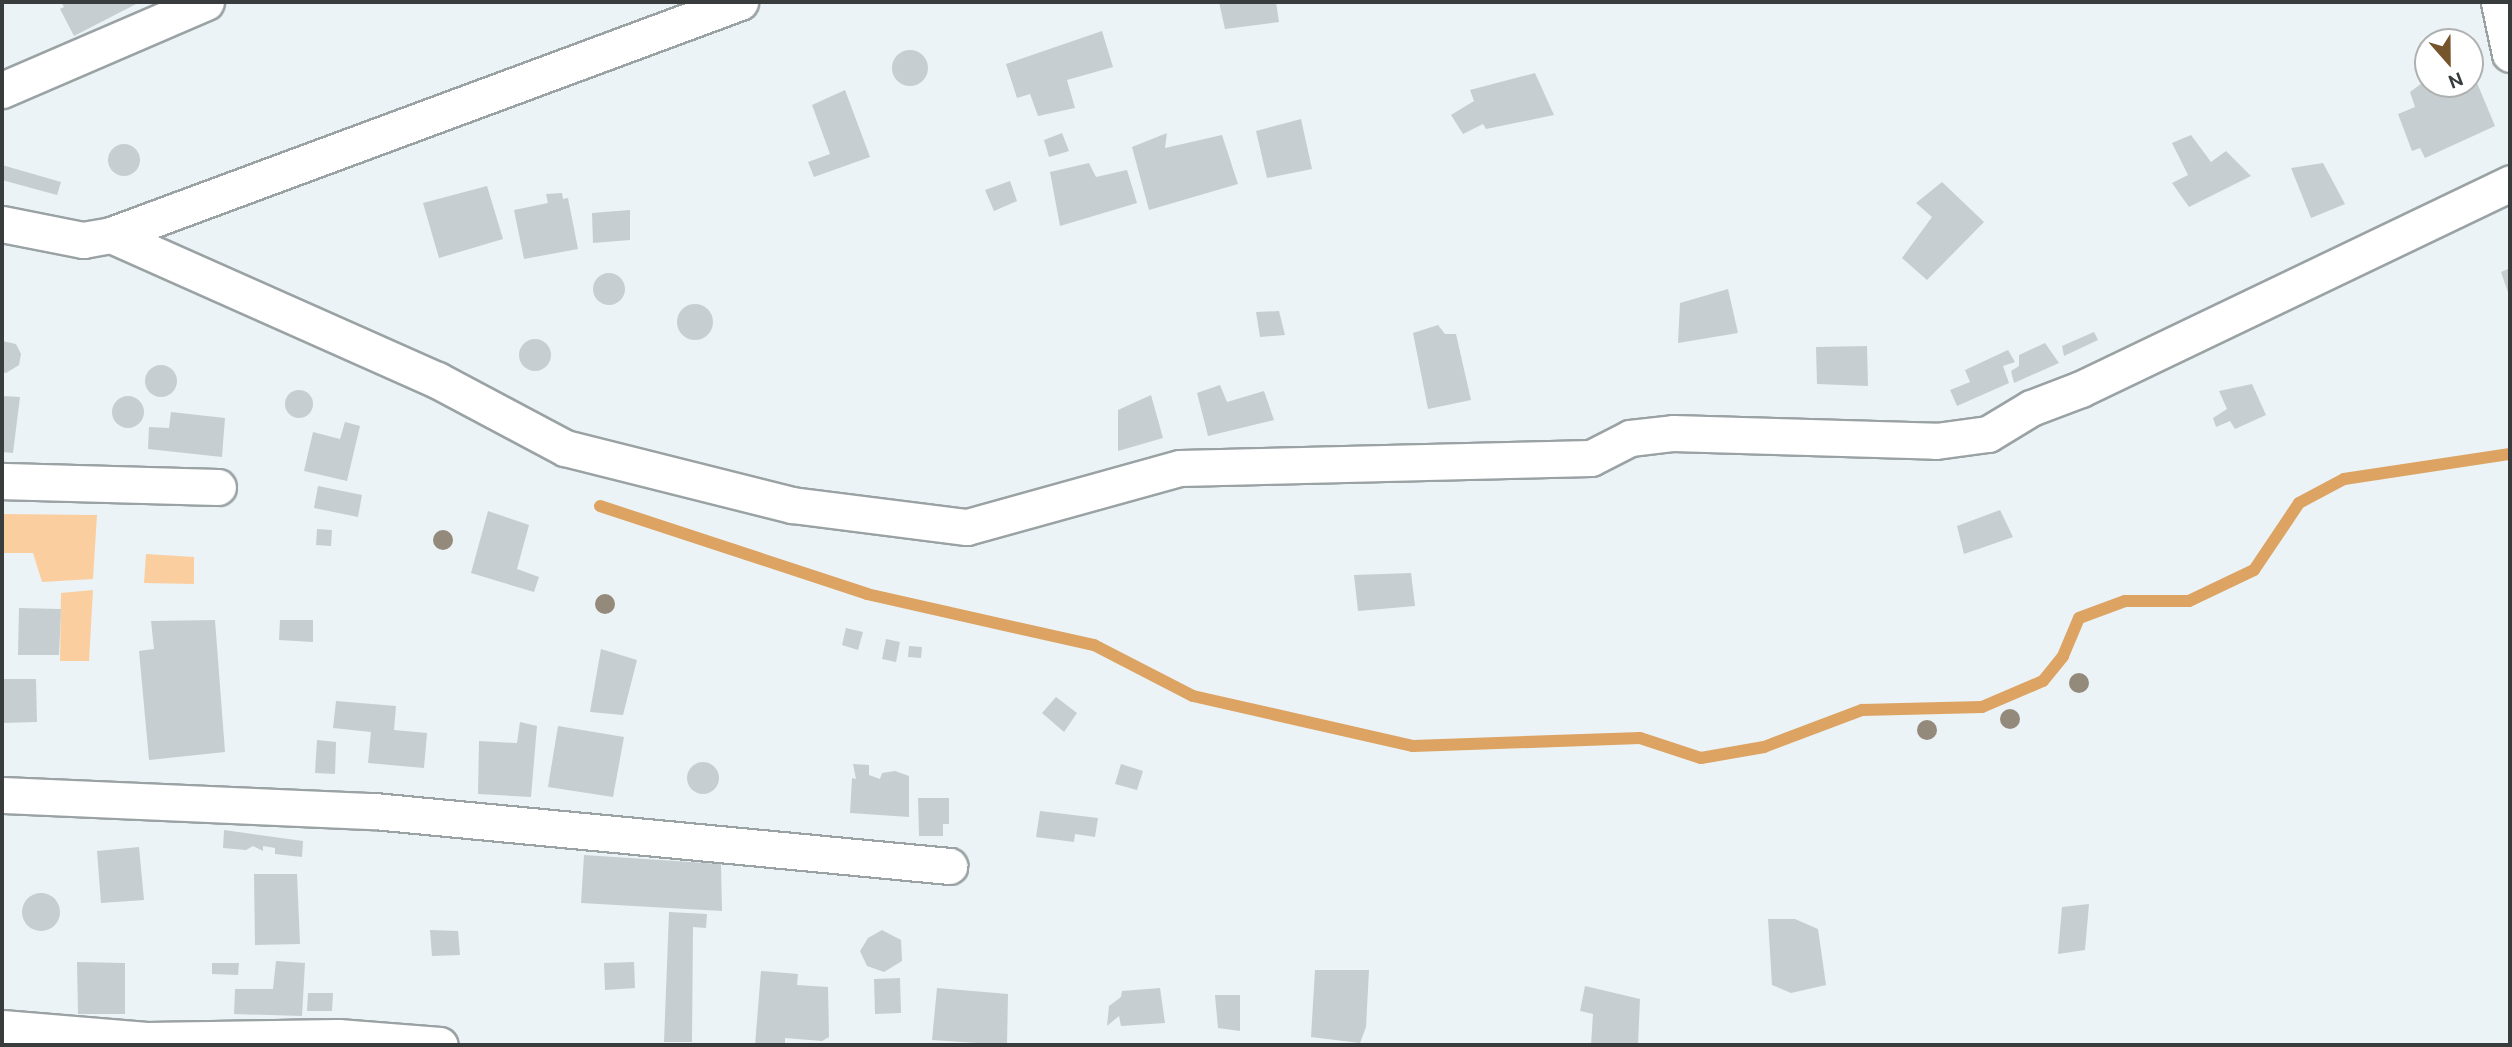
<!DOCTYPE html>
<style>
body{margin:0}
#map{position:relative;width:2512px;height:1047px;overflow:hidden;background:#ebf3f6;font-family:Ubuntu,sans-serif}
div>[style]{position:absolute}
.green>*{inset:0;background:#fbce9f}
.stream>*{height:12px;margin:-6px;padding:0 6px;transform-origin:6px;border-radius:6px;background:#dca363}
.building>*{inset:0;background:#c7ced1}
.round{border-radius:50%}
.roads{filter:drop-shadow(2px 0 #9aa2a4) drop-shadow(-2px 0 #9aa2a4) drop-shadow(0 2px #9aa2a4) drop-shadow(0 -2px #9aa2a4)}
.street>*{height:35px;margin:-17.5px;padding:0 17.5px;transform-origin:17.5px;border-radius:17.5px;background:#fff}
.trees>*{width:20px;height:20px;margin:-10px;border-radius:50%;background:#948a7c}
span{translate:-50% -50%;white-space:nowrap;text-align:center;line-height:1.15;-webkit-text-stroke:5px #fff;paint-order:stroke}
.frame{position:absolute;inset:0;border:4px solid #383c3d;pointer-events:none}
.north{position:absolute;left:2414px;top:28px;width:70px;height:70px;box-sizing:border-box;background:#fff;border:2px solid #afb1b1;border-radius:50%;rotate:159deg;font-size:19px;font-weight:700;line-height:28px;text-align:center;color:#383c3d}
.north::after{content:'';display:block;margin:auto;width:24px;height:32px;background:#76542c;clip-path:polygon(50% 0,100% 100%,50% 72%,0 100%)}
</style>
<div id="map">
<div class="green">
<i style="clip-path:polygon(2px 514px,97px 515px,93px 579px,42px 582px,33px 553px,2px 553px)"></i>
<i style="clip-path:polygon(146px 554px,194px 557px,194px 584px,144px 583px)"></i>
<i style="clip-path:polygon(93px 590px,89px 661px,60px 661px,61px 593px)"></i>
</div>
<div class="stream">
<i style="left:600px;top:506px;width:281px;rotate:18.2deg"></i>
<i style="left:867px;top:594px;width:233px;rotate:12.7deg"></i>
<i style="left:1094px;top:645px;width:111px;rotate:27.3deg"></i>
<i style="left:1193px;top:696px;width:226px;rotate:12.8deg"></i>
<i style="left:1413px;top:746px;width:227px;rotate:-2deg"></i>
<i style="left:1640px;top:738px;width:64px;rotate:18.2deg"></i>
<i style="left:1701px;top:758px;width:64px;rotate:-9.9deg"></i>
<i style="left:1764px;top:747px;width:105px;rotate:-20.7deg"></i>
<i style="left:1862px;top:710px;width:120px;rotate:-1.4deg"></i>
<i style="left:1982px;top:707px;width:66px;rotate:-23.1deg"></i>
<i style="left:2043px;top:681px;width:32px;rotate:-51deg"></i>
<i style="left:2063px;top:656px;width:41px;rotate:-67.2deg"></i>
<i style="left:2079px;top:618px;width:49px;rotate:-20.3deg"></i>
<i style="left:2125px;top:601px;width:64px"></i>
<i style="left:2189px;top:601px;width:72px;rotate:-25.5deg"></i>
<i style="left:2254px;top:570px;width:81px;rotate:-56.1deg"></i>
<i style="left:2299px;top:503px;width:51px;rotate:-28.1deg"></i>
<i style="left:2344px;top:479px;width:168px;rotate:-8.6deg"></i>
</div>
<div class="building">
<i style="clip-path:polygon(61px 2px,140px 2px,74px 36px,60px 9px,64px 7px)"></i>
<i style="clip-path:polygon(1219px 2px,1276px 2px,1279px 22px,1225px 29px)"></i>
<i style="clip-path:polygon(1102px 31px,1113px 67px,1067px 80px,1075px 108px,1038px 116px,1030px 94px,1017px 98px,1006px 64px)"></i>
<i class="round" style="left:892px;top:50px;width:36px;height:36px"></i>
<i style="clip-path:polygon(2428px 58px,2428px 84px,2470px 84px,2470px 66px,2495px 126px,2425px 158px,2420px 148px,2412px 151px,2398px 114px,2415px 107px,2410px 92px,2426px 80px,2417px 62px)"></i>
<i style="clip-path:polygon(1535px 73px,1554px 115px,1486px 129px,1483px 124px,1463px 134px,1451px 115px,1474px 101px,1470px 90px)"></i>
<i style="clip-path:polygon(845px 90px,870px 157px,814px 177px,808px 162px,830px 154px,812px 105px)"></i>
<i style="clip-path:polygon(1301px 119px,1312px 169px,1267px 178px,1256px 131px)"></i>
<i style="clip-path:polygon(1062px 133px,1069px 151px,1049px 157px,1044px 140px)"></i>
<i style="clip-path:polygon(1167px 133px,1165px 148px,1222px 135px,1238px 184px,1149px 210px,1132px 147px)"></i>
<i style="clip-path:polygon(2191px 135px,2211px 162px,2226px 151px,2251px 176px,2189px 207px,2172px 183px,2188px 175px,2172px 143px)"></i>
<i class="round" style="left:108px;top:144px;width:32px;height:32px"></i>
<i style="clip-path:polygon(1089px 163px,1096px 177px,1127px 170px,1137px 203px,1060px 226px,1050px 172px)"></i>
<i style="clip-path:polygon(2323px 163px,2345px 204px,2311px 218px,2291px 168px)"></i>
<i style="clip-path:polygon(2px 165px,61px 182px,57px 195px,2px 180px)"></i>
<i style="clip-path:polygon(1010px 181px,1017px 201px,994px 211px,985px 190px)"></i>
<i style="clip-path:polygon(1942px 182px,1984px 222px,1927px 280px,1902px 258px,1932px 217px,1916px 203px)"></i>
<i style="clip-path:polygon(487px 186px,503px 239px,439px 258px,423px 203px)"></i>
<i style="clip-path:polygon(562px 193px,563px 199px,568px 198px,578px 249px,524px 259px,514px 210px,548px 203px,546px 194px)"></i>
<i style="clip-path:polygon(630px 210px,630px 240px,593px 243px,592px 213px)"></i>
<i style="clip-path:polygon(2510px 268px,2510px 298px,2501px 272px)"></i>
<i class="round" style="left:593px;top:273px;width:32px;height:32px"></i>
<i style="clip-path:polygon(1728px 289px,1738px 333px,1678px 343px,1680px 303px)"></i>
<i class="round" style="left:677px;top:304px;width:36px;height:36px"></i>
<i style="clip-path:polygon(1279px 311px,1285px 335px,1260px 337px,1256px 312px)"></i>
<i style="clip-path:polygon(1438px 325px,1445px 334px,1456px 334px,1471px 400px,1428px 409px,1413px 333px)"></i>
<i style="clip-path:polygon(2094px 332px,2098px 340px,2064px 356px,2062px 346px)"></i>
<i class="round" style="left:519px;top:339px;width:32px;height:32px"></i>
<i style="clip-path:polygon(2px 341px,16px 344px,21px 354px,19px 365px,6px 373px,2px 372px)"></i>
<i style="clip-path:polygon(2045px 343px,2059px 363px,2014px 383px,2011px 371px,2019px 366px,2019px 355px)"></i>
<i style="clip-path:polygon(1867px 346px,1868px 386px,1817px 384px,1816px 347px)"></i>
<i style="clip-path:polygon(2008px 350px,2015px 362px,2003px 366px,2009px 383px,1957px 406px,1950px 390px,1970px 382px,1965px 370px)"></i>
<i class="round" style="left:145px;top:365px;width:32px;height:32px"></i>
<i style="clip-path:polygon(2252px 384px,2266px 415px,2235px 429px,2230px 421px,2216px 427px,2213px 418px,2227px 409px,2219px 391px)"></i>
<i style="clip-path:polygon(1220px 385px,1227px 402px,1264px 391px,1274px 420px,1208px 436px,1197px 393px)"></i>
<i class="round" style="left:285px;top:390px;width:28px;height:28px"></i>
<i style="clip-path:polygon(1151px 395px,1163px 438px,1118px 451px,1118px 410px)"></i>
<i class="round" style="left:112px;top:396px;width:32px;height:32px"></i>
<i style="clip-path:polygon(2px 396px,20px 397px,13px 453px,2px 452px)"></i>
<i style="clip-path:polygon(171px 412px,225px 418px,222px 457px,148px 449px,149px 427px,169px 428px)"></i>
<i style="clip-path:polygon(345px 422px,360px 426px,347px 481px,304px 471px,313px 432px,340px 439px)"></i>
<i style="clip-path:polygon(318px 486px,362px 495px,358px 517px,314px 508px)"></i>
<i style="clip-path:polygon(2000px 510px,2013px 537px,1964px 554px,1957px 526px)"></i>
<i style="clip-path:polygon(488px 511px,529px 525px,517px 569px,539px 577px,534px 592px,471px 573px)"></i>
<i style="clip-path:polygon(317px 529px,332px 530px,331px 546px,316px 545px)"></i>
<i style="clip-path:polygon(1411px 573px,1415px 606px,1358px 611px,1354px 575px)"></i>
<i style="clip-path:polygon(19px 608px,61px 609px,59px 655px,18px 655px)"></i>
<i style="clip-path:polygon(215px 620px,225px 752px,149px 760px,139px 651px,154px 649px,151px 621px)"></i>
<i style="clip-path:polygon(280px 620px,313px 620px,313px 642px,279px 640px)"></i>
<i style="clip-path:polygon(846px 628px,863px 632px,858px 650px,842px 645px)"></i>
<i style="clip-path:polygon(886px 639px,900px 642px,896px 662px,882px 659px)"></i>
<i style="clip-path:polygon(909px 646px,922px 647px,921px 658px,908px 657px)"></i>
<i style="clip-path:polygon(601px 649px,637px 660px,623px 715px,590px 712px)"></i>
<i style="clip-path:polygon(2px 679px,36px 679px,37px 722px,2px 723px)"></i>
<i style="clip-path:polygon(1056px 697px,1077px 713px,1064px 732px,1042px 713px)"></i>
<i style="clip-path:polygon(336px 701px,396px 706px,394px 730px,427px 733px,424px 768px,368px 763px,371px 732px,333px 728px)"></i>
<i style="clip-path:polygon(520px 722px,537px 726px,531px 797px,478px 794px,479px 741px,517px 743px)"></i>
<i style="clip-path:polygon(558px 726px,624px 737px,613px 797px,548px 787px)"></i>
<i style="clip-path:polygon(317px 740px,336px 742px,335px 774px,315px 773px)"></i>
<i class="round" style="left:687px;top:762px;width:32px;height:32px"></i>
<i style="clip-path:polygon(853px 764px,869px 765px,869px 775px,880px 779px,882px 773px,895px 771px,909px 776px,909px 817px,850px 813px,852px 778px,856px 779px)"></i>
<i style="clip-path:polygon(1121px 764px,1143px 771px,1137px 790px,1115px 784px)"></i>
<i style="clip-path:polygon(918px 798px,949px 798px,949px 824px,943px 824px,943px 836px,919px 836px)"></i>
<i style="clip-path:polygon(1040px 811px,1098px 818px,1095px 837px,1075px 834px,1074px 842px,1036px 837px)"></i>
<i style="clip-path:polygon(224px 830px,303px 841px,302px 857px,275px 854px,275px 848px,263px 846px,263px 851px,253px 846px,246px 850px,223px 848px)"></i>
<i style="clip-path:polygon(139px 847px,144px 900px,101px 903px,97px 851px)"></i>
<i style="clip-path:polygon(584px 855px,721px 864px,722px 911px,581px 903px)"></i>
<i style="clip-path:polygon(254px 874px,297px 874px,300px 944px,255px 945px)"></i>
<i class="round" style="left:22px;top:893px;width:38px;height:38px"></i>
<i style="clip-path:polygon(2089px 904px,2085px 950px,2058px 954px,2062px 907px)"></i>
<i style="clip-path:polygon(669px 912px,707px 914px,706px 928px,693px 927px,692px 1042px,664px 1042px)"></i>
<i style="clip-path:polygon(1768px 919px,1795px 919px,1818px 929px,1826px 985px,1791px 993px,1772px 985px)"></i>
<i style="clip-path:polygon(430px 930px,458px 931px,460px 955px,432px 956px)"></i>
<i style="clip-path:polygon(882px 930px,901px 940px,902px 961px,884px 972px,867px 966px,860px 951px,868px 938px)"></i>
<i style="clip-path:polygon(276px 961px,305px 963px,302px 1016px,234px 1014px,235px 989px,273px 989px)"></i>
<i style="clip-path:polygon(77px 962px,125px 963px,125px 1014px,78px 1014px)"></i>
<i style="clip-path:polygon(634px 962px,635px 988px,605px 990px,604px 963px)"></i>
<i style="clip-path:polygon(212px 963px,239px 963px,238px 975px,212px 974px)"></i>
<i style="clip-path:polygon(1315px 970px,1369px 970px,1366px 1027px,1360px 1043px,1311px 1037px)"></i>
<i style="clip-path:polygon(761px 971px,798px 974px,797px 985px,828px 987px,829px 1037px,822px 1041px,785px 1038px,785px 1045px,755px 1045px)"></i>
<i style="clip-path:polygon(900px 978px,901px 1013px,875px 1014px,874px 979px)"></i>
<i style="clip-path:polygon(1585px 986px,1640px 999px,1638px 1045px,1591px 1045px,1593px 1014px,1580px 1011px)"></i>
<i style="clip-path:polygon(937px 988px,1008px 994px,1007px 1045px,932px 1040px)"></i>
<i style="clip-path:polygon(1160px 988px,1165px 1023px,1121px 1026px,1119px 1016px,1107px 1026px,1109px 1006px,1121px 997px,1122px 991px)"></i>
<i style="clip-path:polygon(308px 993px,333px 993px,332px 1011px,307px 1011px)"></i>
<i style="clip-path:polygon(1215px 995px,1240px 995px,1240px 1031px,1218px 1028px)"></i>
</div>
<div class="roads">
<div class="street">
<i style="left:2499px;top:2px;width:53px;rotate:78.1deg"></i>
<i style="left:2px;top:90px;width:222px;rotate:-23.3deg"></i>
<i style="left:2px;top:224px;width:83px;rotate:11.2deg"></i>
<i style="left:83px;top:240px;width:28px;rotate:-10deg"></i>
<i style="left:111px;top:235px;width:671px;rotate:-20.33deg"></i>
<i style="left:111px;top:235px;width:357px;rotate:24deg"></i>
<i style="left:437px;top:380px;width:145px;rotate:28deg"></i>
<i style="left:565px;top:448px;width:234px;rotate:14.1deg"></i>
<i style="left:792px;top:505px;width:176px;rotate:7.2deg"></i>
<i style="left:967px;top:527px;width:221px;rotate:-15.5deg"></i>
<i style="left:1180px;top:468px;width:411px;rotate:-1.4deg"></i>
<i style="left:1591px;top:458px;width:44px;rotate:-27.1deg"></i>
<i style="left:1630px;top:438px;width:43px;rotate:-6.6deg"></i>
<i style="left:1673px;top:433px;width:263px;rotate:1.7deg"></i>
<i style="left:1936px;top:441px;width:52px;rotate:-7.7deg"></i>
<i style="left:1988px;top:434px;width:50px;rotate:-31.2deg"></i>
<i style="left:2031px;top:408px;width:53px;rotate:-20.8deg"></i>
<i style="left:2081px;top:389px;width:476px;rotate:-25.6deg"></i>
<i style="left:2px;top:481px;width:216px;rotate:1.6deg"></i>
<i style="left:2px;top:795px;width:372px;rotate:2.5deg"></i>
<i style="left:374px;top:811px;width:578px;rotate:5.46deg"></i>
<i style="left:2px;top:1028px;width:145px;rotate:4.7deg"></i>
<i style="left:147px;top:1040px;width:191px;rotate:-0.9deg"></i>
<i style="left:338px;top:1037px;width:102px;rotate:4.5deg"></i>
</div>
</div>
<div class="trees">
<i style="left:443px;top:540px"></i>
<i style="left:605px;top:604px"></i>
<i style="left:2079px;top:683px"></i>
<i style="left:2010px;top:719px"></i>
<i style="left:1927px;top:730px"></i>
</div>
<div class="frame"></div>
<div class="north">N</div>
</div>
